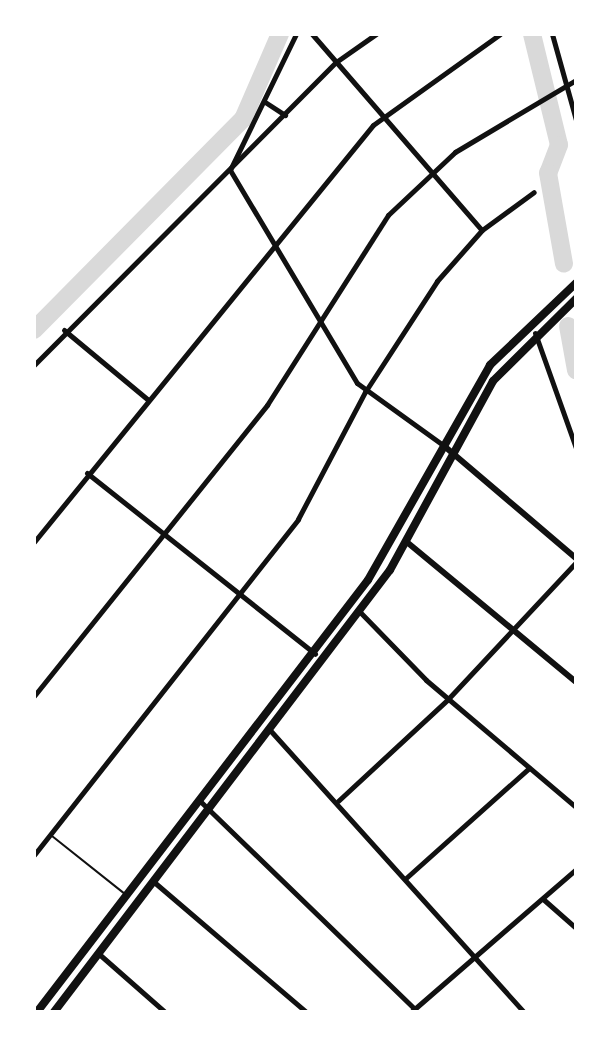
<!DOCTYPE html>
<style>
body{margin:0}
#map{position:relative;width:610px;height:1046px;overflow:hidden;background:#fff;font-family:"Work Sans",sans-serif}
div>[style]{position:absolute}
.river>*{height:18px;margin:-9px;padding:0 9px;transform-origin:9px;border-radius:9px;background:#d9d9d9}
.service>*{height:2px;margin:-1px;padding:0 1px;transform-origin:1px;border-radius:1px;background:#111}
.minor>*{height:5px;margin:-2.5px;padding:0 2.5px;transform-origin:2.5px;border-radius:2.5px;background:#111}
.tertiary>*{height:6px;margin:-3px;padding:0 3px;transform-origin:3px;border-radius:3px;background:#111}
.primary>*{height:8px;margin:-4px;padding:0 4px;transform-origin:4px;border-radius:4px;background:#111}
span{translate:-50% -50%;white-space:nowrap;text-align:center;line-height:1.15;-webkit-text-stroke:6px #fff;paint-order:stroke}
.frame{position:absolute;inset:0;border:36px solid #fff;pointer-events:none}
</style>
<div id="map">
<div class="river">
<i style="left:532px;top:34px;width:114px;rotate:76.3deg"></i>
<i style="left:559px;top:145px;width:30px;rotate:111deg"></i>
<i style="left:548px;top:173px;width:92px;rotate:80deg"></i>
<i style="left:568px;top:326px;width:45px;rotate:79.7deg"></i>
<i style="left:34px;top:330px;width:297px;rotate:-45.3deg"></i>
<i style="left:243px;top:119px;width:93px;rotate:-66.5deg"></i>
</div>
<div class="service">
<i style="left:52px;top:836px;width:93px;rotate:38.5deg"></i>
</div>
<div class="minor">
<i style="left:296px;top:34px;width:151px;rotate:115.9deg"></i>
<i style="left:230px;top:170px;width:248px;rotate:59.2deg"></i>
<i style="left:357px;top:383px;width:106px;rotate:35.8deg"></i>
<i style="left:312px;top:34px;width:259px;rotate:49.1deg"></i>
<i style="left:552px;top:34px;width:89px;rotate:74.4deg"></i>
<i style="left:265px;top:102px;width:24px;rotate:33deg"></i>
<i style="left:64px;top:330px;width:108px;rotate:39.7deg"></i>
<i style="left:535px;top:333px;width:122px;rotate:70.4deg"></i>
<i style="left:34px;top:365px;width:428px;rotate:-45.1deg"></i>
<i style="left:336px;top:62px;width:49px;rotate:-35deg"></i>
<i style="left:87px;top:473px;width:291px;rotate:38.4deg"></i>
<i style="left:34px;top:542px;width:537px;rotate:-50.89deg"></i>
<i style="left:373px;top:125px;width:156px;rotate:-35.6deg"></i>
<i style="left:359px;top:611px;width:96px;rotate:45.8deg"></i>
<i style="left:426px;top:680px;width:197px;rotate:40.3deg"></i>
<i style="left:34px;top:696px;width:373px;rotate:-51.3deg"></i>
<i style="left:267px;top:405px;width:225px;rotate:-57.5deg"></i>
<i style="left:388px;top:215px;width:92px;rotate:-43.2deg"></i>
<i style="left:455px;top:152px;width:141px;rotate:-30.8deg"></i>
<i style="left:269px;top:729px;width:381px;rotate:48deg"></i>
<i style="left:200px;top:801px;width:299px;rotate:44.1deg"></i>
<i style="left:338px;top:801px;width:150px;rotate:-42.8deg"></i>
<i style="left:448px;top:699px;width:187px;rotate:-46.9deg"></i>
<i style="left:34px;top:855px;width:427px;rotate:-51.8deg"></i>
<i style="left:298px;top:519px;width:144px;rotate:-62.2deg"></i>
<i style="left:365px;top:392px;width:132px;rotate:-57deg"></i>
<i style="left:437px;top:281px;width:68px;rotate:-48.6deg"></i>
<i style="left:482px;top:230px;width:64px;rotate:-36.2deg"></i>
<i style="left:406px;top:878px;width:165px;rotate:-41.8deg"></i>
<i style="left:154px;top:882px;width:200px;rotate:40.5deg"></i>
<i style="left:543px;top:899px;width:44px;rotate:41.3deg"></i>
<i style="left:99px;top:954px;width:88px;rotate:41.3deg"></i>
<i style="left:411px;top:1012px;width:218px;rotate:-40.9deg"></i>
</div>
<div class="tertiary">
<i style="left:443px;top:445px;width:175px;rotate:40.4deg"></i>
<i style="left:408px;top:543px;width:218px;rotate:39.6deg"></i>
</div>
<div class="primary">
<i style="left:37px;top:1012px;width:544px;rotate:-52.54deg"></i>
<i style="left:368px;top:580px;width:247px;rotate:-60.4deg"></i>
<i style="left:490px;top:365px;width:119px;rotate:-43.6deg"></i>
<i style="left:54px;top:1012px;width:555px;rotate:-52.76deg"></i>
<i style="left:390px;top:570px;width:215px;rotate:-61.4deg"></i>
<i style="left:493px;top:381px;width:117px;rotate:-44.7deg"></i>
</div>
<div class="frame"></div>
</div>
